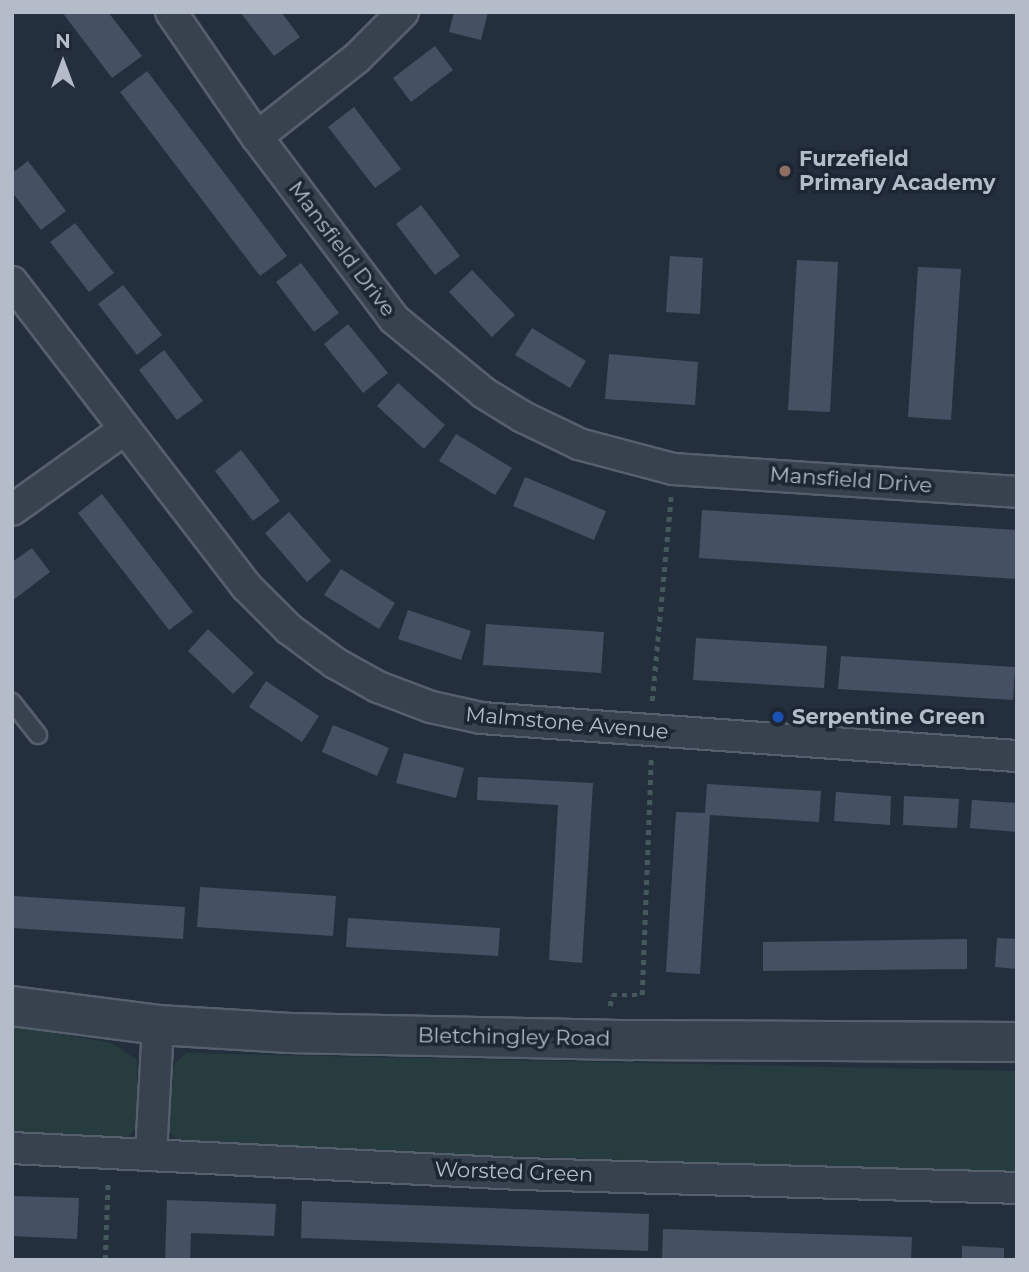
<!DOCTYPE html>
<style>
body{margin:0}
#map{position:relative;width:1029px;height:1272px;overflow:hidden;background:#242f3e;font-family:Montserrat,sans-serif}
div>[style]{position:absolute}
.green>*{inset:0;background:#263c3f}
.building>*{inset:0;background:#455162}
.path>*{height:4.5px;margin-top:-2.25px;transform-origin:0;background:repeating-linear-gradient(90deg,#44595c 0 5px,transparent 0 10px)}
.roads{filter:drop-shadow(2px 0 #565f6c) drop-shadow(-2px 0 #565f6c) drop-shadow(0 2px #565f6c) drop-shadow(0 -2px #565f6c)}
.service>*{height:16px;margin:-8px;padding:0 8px;transform-origin:8px;border-radius:8px;background:#38414e}
.minor>*{height:30px;margin:-15px;padding:0 15px;transform-origin:15px;border-radius:15px;background:#38414e}
.tertiary>*{height:38px;margin:-19px;padding:0 19px;transform-origin:19px;border-radius:19px;background:#38414e}
.dots>*{width:19px;height:19px;translate:-50% -50%;box-sizing:border-box;border:4px solid #1d2633;border-radius:50%}
span{translate:-50% -50%;white-space:nowrap;text-align:center;line-height:1.15;-webkit-text-stroke:7px #1d2633;paint-order:stroke}
.poi-label{font-size:21px;color:#b4bcc9;font-weight:700}
.left{translate:0 -50%;text-align:left}
.street-label{font-size:21px;color:#b4bcc9}
.frame{position:absolute;inset:0;border:14px solid #b4bcc9;pointer-events:none}
.north{position:absolute;left:28px;top:28px;width:70px;height:70px;-webkit-text-stroke:5px #1d2633;paint-order:stroke;rotate:0deg;font-size:19px;font-weight:700;line-height:28px;text-align:center;color:#b4bcc9}
.north::after{content:'';display:block;margin:auto;width:24px;height:32px;background:#b4bcc9;clip-path:polygon(50% 0,100% 100%,50% 72%,0 100%)}
</style>
<div id="map">
<div class="green">
<i style="clip-path:polygon(12px 1026px,112px 1043px,137px 1060px,137px 1127px,124px 1143px,12px 1136px)"></i>
<i style="clip-path:polygon(186px 1053px,1017px 1071px,1017px 1173px,183px 1145px,169px 1132px,174px 1064px)"></i>
</div>
<div class="building">
<i style="clip-path:polygon(62px 12px,108px 12px,142px 56px,112px 78px)"></i>
<i style="clip-path:polygon(240px 12px,281px 12px,300px 37px,274px 56px)"></i>
<i style="clip-path:polygon(454px 12px,488px 12px,481px 40px,449px 32px)"></i>
<i style="clip-path:polygon(435px 46px,453px 70px,411px 102px,393px 78px)"></i>
<i style="clip-path:polygon(147px 71px,287px 256px,260px 276px,120px 92px)"></i>
<i style="clip-path:polygon(354px 107px,401px 169px,375px 188px,328px 127px)"></i>
<i style="clip-path:polygon(28px 161px,66px 211px,41px 230px,12px 192px,12px 173px)"></i>
<i style="clip-path:polygon(421px 205px,460px 256px,435px 275px,396px 224px)"></i>
<i style="clip-path:polygon(75px 223px,114px 273px,89px 292px,50px 242px)"></i>
<i style="clip-path:polygon(670px 256px,703px 258px,700px 314px,666px 312px)"></i>
<i style="clip-path:polygon(797px 260px,838px 262px,830px 412px,788px 410px)"></i>
<i style="clip-path:polygon(301px 263px,339px 313px,314px 332px,276px 282px)"></i>
<i style="clip-path:polygon(918px 267px,961px 269px,951px 420px,908px 417px)"></i>
<i style="clip-path:polygon(472px 270px,515px 315px,492px 337px,449px 292px)"></i>
<i style="clip-path:polygon(123px 285px,162px 335px,137px 355px,98px 304px)"></i>
<i style="clip-path:polygon(348px 324px,388px 373px,363px 393px,324px 344px)"></i>
<i style="clip-path:polygon(532px 328px,586px 361px,570px 388px,515px 355px)"></i>
<i style="clip-path:polygon(164px 350px,203px 401px,177px 420px,139px 370px)"></i>
<i style="clip-path:polygon(609px 354px,698px 362px,695px 405px,605px 399px)"></i>
<i style="clip-path:polygon(398px 383px,445px 425px,424px 449px,377px 406px)"></i>
<i style="clip-path:polygon(456px 434px,512px 468px,495px 495px,439px 461px)"></i>
<i style="clip-path:polygon(241px 450px,280px 501px,253px 521px,215px 471px)"></i>
<i style="clip-path:polygon(525px 477px,606px 511px,594px 540px,513px 506px)"></i>
<i style="clip-path:polygon(102px 494px,193px 612px,169px 630px,78px 513px)"></i>
<i style="clip-path:polygon(702px 510px,1017px 530px,1017px 579px,699px 558px)"></i>
<i style="clip-path:polygon(289px 512px,331px 561px,307px 582px,265px 533px)"></i>
<i style="clip-path:polygon(32px 548px,50px 572px,12px 601px,12px 562px)"></i>
<i style="clip-path:polygon(341px 569px,395px 603px,379px 629px,324px 595px)"></i>
<i style="clip-path:polygon(408px 610px,471px 631px,461px 660px,398px 639px)"></i>
<i style="clip-path:polygon(486px 624px,604px 632px,601px 673px,483px 665px)"></i>
<i style="clip-path:polygon(208px 629px,254px 673px,233px 694px,188px 651px)"></i>
<i style="clip-path:polygon(696px 638px,827px 646px,824px 688px,693px 680px)"></i>
<i style="clip-path:polygon(841px 656px,1015px 667px,1013px 700px,838px 689px)"></i>
<i style="clip-path:polygon(266px 681px,319px 716px,302px 742px,249px 707px)"></i>
<i style="clip-path:polygon(333px 725px,389px 748px,377px 776px,322px 752px)"></i>
<i style="clip-path:polygon(404px 753px,464px 768px,456px 798px,396px 783px)"></i>
<i style="clip-path:polygon(478px 777px,593px 783px,582px 963px,549px 960px,558px 805px,477px 800px)"></i>
<i style="clip-path:polygon(707px 784px,821px 791px,819px 822px,710px 815px,700px 974px,666px 972px,676px 812px,705px 813px)"></i>
<i style="clip-path:polygon(836px 792px,891px 796px,890px 825px,834px 821px)"></i>
<i style="clip-path:polygon(904px 796px,959px 799px,957px 828px,903px 825px)"></i>
<i style="clip-path:polygon(972px 800px,1017px 803px,1017px 832px,970px 828px)"></i>
<i style="clip-path:polygon(200px 887px,336px 896px,333px 936px,197px 927px)"></i>
<i style="clip-path:polygon(13px 896px,185px 907px,183px 939px,12px 928px)"></i>
<i style="clip-path:polygon(348px 918px,500px 928px,498px 956px,346px 947px)"></i>
<i style="clip-path:polygon(997px 938px,1017px 939px,1017px 969px,995px 967px)"></i>
<i style="clip-path:polygon(967px 939px,967px 969px,763px 971px,763px 942px)"></i>
<i style="clip-path:polygon(12px 1196px,79px 1198px,77px 1239px,12px 1236px)"></i>
<i style="clip-path:polygon(167px 1200px,276px 1204px,274px 1236px,191px 1233px,190px 1260px,165px 1260px)"></i>
<i style="clip-path:polygon(302px 1201px,649px 1214px,648px 1251px,301px 1238px)"></i>
<i style="clip-path:polygon(663px 1229px,912px 1237px,911px 1260px,662px 1260px)"></i>
<i style="clip-path:polygon(962px 1246px,1004px 1248px,1004px 1260px,962px 1260px)"></i>
</div>
<div class="path">
<i style="left:652px;top:701px;width:205px;rotate:-84.7deg"></i>
<i style="left:610px;top:1006px;width:11px;rotate:-80deg"></i>
<i style="left:612px;top:995px;width:30px"></i>
<i style="left:642px;top:995px;width:236px;rotate:-87.8deg"></i>
<i style="left:105px;top:1260px;width:80px;rotate:-87.9deg"></i>
</div>
<div class="roads">
<div class="service">
<i style="left:12px;top:702px;width:42px;rotate:51.8deg"></i>
</div>
<div class="minor">
<i style="left:171px;top:12px;width:152px;rotate:55.5deg"></i>
<i style="left:257px;top:137px;width:228px;rotate:53deg"></i>
<i style="left:394px;top:319px;width:117px;rotate:39.4deg"></i>
<i style="left:484px;top:393px;width:46px;rotate:31.6deg"></i>
<i style="left:523px;top:417px;width:62px;rotate:25.7deg"></i>
<i style="left:579px;top:444px;width:97px;rotate:14.9deg"></i>
<i style="left:673px;top:469px;width:345px;rotate:3.8deg"></i>
<i style="left:257px;top:137px;width:127px;rotate:-38.3deg"></i>
<i style="left:357px;top:58px;width:65px;rotate:-45deg"></i>
<i style="left:12px;top:282px;width:384px;rotate:52.4deg"></i>
<i style="left:246px;top:586px;width:61px;rotate:45deg"></i>
<i style="left:289px;top:629px;width:57px;rotate:36.5deg"></i>
<i style="left:335px;top:663px;width:49px;rotate:29.2deg"></i>
<i style="left:378px;top:687px;width:57px;rotate:20.7deg"></i>
<i style="left:431px;top:707px;width:51px;rotate:12.4deg"></i>
<i style="left:481px;top:718px;width:537px;rotate:4.06deg"></i>
<i style="left:12px;top:510px;width:139px;rotate:-35.6deg"></i>
<i style="left:12px;top:1148px;width:509px;rotate:2.93deg"></i>
<i style="left:520px;top:1174px;width:497px;rotate:1.6deg"></i>
<i style="left:151px;top:1155px;width:130px;rotate:-86.9deg"></i>
</div>
<div class="tertiary">
<i style="left:12px;top:1006px;width:147px;rotate:7.4deg"></i>
<i style="left:158px;top:1025px;width:132px;rotate:3.5deg"></i>
<i style="left:290px;top:1033px;width:342px;rotate:1.2deg"></i>
<i style="left:632px;top:1040px;width:385px;rotate:0.3deg"></i>
</div>
</div>
<div class="dots">
<i style="left:785px;top:171px;background:#8d6e63"></i>
<i style="left:778px;top:717px;background:#1a4fb4"></i>
</div>
<div class="poi-label">
<span class="left" style="left:799px;top:171px">Furzefield<br>Primary Academy</span>
<span class="left" style="left:792px;top:717px">Serpentine Green</span>
</div>
<div class="street-label">
<span style="left:342px;top:249px;rotate:53deg">Mansfield Drive</span>
<span style="left:851px;top:480px;rotate:4deg">Mansfield Drive</span>
<span style="left:567px;top:723px;rotate:5deg">Malmstone Avenue</span>
<span style="left:514px;top:1037px;rotate:1deg">Bletchingley Road</span>
<span style="left:514px;top:1172px;rotate:2deg">Worsted Green</span>
</div>
<div class="frame"></div>
<div class="north">N</div>
</div>
